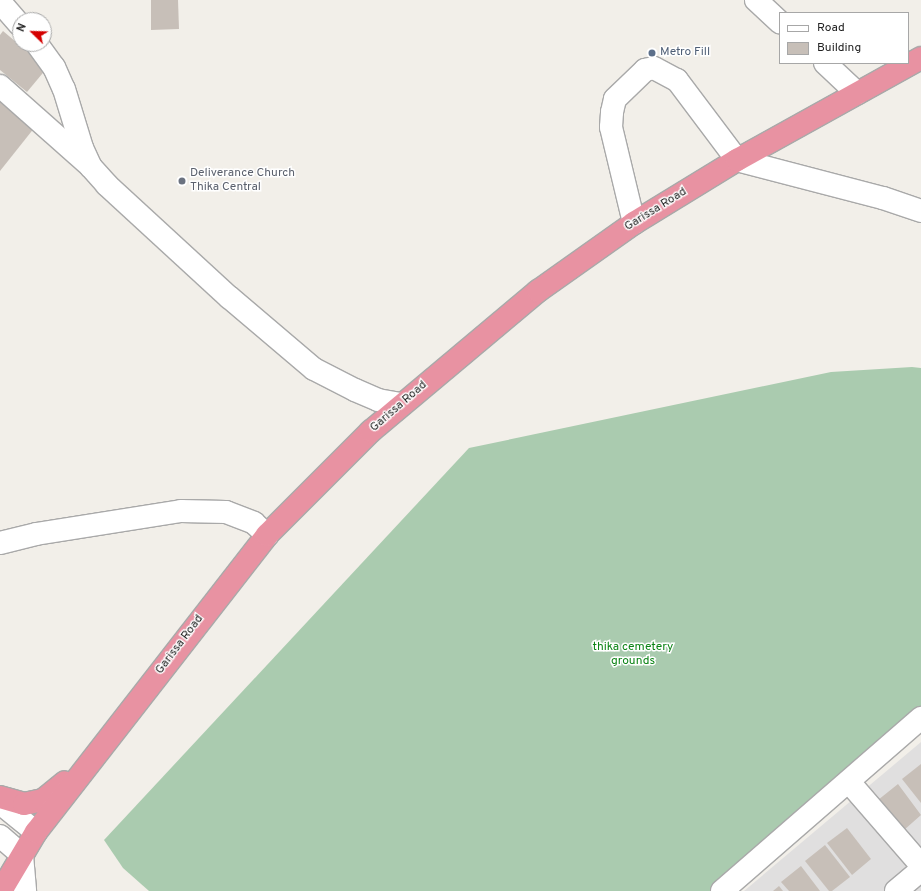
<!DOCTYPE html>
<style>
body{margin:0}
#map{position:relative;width:921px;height:891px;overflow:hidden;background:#f2efe9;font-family:Overpass,sans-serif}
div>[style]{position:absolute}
.residential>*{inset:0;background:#e0dfdf}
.cemetery>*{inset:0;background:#aacbaf}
.building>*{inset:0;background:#c7bfb8}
.roads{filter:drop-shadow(1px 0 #a9a9a9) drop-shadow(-1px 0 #a9a9a9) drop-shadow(0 1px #a9a9a9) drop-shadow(0 -1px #a9a9a9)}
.minor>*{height:22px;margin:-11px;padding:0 11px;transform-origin:11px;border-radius:11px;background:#fff}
.highway>*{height:22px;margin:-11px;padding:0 11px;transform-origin:11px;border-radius:11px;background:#e892a2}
.dots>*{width:11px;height:11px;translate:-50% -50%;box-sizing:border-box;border:2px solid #fff;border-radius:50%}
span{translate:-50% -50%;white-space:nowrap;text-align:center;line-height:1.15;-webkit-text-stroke:3px #fff;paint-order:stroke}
.service-label{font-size:12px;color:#4e5e75}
.left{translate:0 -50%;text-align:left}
.worship-label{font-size:12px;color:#5b616d}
.street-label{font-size:12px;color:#222}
.park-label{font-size:12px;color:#0c8416}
.legend{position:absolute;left:779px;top:12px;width:130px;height:52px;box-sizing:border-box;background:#fff;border:1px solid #a7a7a7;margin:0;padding:5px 7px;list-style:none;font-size:12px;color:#222}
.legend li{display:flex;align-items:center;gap:8px;height:20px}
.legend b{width:20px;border:1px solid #a7a7a7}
.north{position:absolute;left:12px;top:12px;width:40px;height:40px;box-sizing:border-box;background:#fff;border:1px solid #a7a7a7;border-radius:50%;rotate:293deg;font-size:11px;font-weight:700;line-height:16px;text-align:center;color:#222}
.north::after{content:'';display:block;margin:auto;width:14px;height:18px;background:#d40000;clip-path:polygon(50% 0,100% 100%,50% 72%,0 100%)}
</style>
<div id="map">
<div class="residential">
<i style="clip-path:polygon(921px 742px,921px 891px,744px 891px)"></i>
</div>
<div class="cemetery">
<i style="clip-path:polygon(912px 367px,921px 368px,921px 720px,719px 891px,149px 891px,123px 868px,104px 840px,469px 448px,831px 372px)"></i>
</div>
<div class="building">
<i style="clip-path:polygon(151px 0,178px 0,179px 29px,151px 30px)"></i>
<i style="clip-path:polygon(3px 31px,47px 68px,27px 92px,0 70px,0 35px)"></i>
<i style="clip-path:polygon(0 99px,35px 127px,0 171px)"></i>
<i style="clip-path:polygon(921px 764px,921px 803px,902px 779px)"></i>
<i style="clip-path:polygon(898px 784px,921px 815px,904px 830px,899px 822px,897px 824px,878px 800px)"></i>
<i style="clip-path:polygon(847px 828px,871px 859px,852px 875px,827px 843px)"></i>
<i style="clip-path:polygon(825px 845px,850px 877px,832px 891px,829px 891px,805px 861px)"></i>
<i style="clip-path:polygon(801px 866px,820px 891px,789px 891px,781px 882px)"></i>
<i style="clip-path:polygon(779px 886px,783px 891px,773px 891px)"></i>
</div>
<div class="roads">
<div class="minor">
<i style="left:756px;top:0;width:33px;rotate:43deg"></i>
<i style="left:0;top:2px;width:30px;rotate:49deg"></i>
<i style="left:37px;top:44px;width:29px;rotate:54deg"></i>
<i style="left:54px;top:67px;width:24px;rotate:66deg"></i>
<i style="left:64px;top:89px;width:62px;rotate:73deg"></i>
<i style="left:82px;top:148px;width:21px;rotate:65deg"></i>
<i style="left:91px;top:167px;width:24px;rotate:48deg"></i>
<i style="left:107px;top:185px;width:166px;rotate:42.6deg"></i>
<i style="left:229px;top:297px;width:111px;rotate:40.3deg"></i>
<i style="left:314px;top:369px;width:46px;rotate:27.1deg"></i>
<i style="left:355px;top:390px;width:25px;rotate:23deg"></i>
<i style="left:378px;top:400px;width:23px;rotate:10deg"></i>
<i style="left:825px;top:63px;width:44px;rotate:43.2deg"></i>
<i style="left:0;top:86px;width:116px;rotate:41.5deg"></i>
<i style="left:634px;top:223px;width:99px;rotate:-103.5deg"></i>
<i style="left:611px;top:127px;width:15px;rotate:-86deg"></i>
<i style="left:612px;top:112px;width:13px;rotate:-77deg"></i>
<i style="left:615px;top:99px;width:42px;rotate:-44deg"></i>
<i style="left:645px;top:70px;width:9px;rotate:-13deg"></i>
<i style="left:654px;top:68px;width:26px;rotate:28deg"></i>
<i style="left:677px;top:80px;width:100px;rotate:53.1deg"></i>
<i style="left:737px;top:160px;width:151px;rotate:14.6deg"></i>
<i style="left:883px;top:198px;width:40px;rotate:18.9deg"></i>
<i style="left:0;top:543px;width:37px;rotate:-14deg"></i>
<i style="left:36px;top:534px;width:147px;rotate:-9deg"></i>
<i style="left:181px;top:511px;width:45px;rotate:1.3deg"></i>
<i style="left:226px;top:512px;width:30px;rotate:21deg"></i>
<i style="left:254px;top:523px;width:18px;rotate:43deg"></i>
<i style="left:849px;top:782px;width:110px;rotate:49.1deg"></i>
<i style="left:0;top:803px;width:46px;rotate:38.9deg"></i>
<i style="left:0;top:836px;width:29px;rotate:41deg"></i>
<i style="left:22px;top:855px;width:36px;rotate:85deg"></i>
<i style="left:722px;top:891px;width:264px;rotate:-41deg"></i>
<i style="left:896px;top:891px;width:33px;rotate:-40deg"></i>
</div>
<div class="highway">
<i style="left:0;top:797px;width:25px;rotate:16deg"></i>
<i style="left:24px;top:804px;width:19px;rotate:-12deg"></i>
<i style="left:43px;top:800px;width:28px;rotate:-39deg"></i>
<i style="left:1px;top:891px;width:69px;rotate:-59.3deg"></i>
<i style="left:36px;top:832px;width:376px;rotate:-52.1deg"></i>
<i style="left:267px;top:535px;width:147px;rotate:-45deg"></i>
<i style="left:371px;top:431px;width:218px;rotate:-40deg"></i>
<i style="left:538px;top:291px;width:118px;rotate:-35.3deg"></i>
<i style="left:634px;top:223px;width:121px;rotate:-31.5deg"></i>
<i style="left:737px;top:160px;width:210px;rotate:-29deg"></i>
</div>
</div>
<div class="dots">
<i style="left:652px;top:53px;background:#5c6f8a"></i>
<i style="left:182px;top:181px;background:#6b7280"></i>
</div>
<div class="service-label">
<span class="left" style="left:660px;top:53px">Metro Fill</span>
</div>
<div class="worship-label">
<span class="left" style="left:190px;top:181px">Deliverance Church<br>Thika Central</span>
</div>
<div class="street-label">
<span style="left:656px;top:210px;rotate:-32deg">Garissa Road</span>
<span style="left:399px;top:407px;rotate:-41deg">Garissa Road</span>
<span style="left:180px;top:645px;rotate:-53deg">Garissa Road</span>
</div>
<div class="park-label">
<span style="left:633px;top:655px">thika cemetery<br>grounds</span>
</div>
<ul class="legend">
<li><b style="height:5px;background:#fff"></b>Road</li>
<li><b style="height:11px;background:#c7bfb8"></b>Building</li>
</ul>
<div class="north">N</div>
</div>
